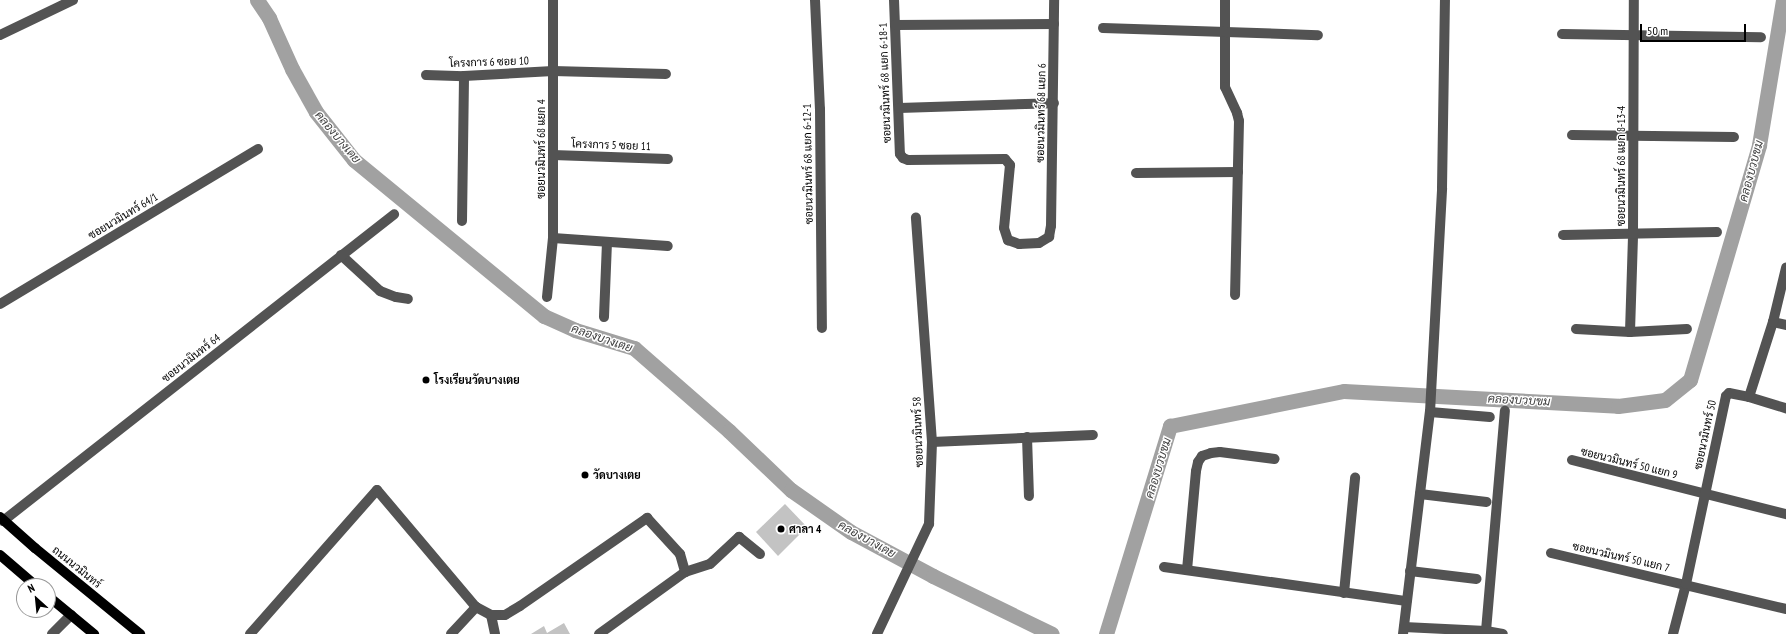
<!DOCTYPE html>
<meta charset="utf-8">
<style>
body{margin:0}
#map{position:relative;width:1786px;height:634px;overflow:hidden;background:#fff;font-family:"PT Sans Narrow",Sarabun,sans-serif}
div>[style]{position:absolute}
.canal>*{height:15px;margin:-7.5px;padding:0 7.5px;transform-origin:7.5px;border-radius:7.5px;background:#a1a1a1}
.building>*{inset:0;background:#c3c3c3}
.minor>*{height:10px;margin:-5px;padding:0 5px;transform-origin:5px;border-radius:5px;background:#535353}
.major>*{height:10px;margin:-5px;padding:0 5px;transform-origin:5px;border-radius:5px;background:#000}
.dots>*{width:11px;height:11px;translate:-50% -50%;box-sizing:border-box;border:2px solid #fff;border-radius:50%}
span{translate:-50% -50%;white-space:nowrap;text-align:center;line-height:1.15;-webkit-text-stroke:3px #fff;paint-order:stroke}
.street-label{font-size:11px;color:#000}
.poi-label{font-size:11px;color:#000;font-weight:700}
.left{translate:0 -50%;text-align:left}
.water-label{font-size:12px;color:#424242;font-style:italic}
.north{position:absolute;left:16px;top:578px;width:40px;height:40px;box-sizing:border-box;background:#fff;border:1px solid #999;border-radius:50%;rotate:333deg;font-size:11px;font-weight:700;line-height:16px;text-align:center;color:#000}
.north::after{content:'';display:block;margin:auto;width:14px;height:18px;background:#000;clip-path:polygon(50% 0,100% 100%,50% 72%,0 100%)}
.scale{position:absolute;left:1640px;top:24px;width:106px;height:18px;box-sizing:border-box;border:2px solid #000;border-top:0;padding-left:5px;font-size:12px;line-height:14px;white-space:nowrap;color:#000;-webkit-text-stroke:3px #fff;paint-order:stroke}
</style>
<div id="map">
<div class="canal">
<i style="left:257px;top:0;width:22px;rotate:56deg"></i>
<i style="left:269px;top:18px;width:56px;rotate:65.7deg"></i>
<i style="left:292px;top:69px;width:49px;rotate:60.8deg"></i>
<i style="left:316px;top:112px;width:61px;rotate:51.6deg"></i>
<i style="left:354px;top:160px;width:246px;rotate:39.4deg"></i>
<i style="left:544px;top:316px;width:34px;rotate:24deg"></i>
<i style="left:575px;top:330px;width:62px;rotate:17deg"></i>
<i style="left:634px;top:348px;width:126px;rotate:41.1deg"></i>
<i style="left:729px;top:431px;width:86px;rotate:43.6deg"></i>
<i style="left:791px;top:490px;width:73px;rotate:35deg"></i>
<i style="left:851px;top:532px;width:93px;rotate:28.2deg"></i>
<i style="left:933px;top:576px;width:132px;rotate:26deg"></i>
<i style="left:1106px;top:634px;width:218px;rotate:-72.9deg"></i>
<i style="left:1170px;top:426px;width:177px;rotate:-11.4deg"></i>
<i style="left:1344px;top:391px;width:274px;rotate:3.1deg"></i>
<i style="left:1618px;top:406px;width:47px;rotate:-7.3deg"></i>
<i style="left:1665px;top:400px;width:32px;rotate:-39deg"></i>
<i style="left:1690px;top:380px;width:245px;rotate:-73.6deg"></i>
<i style="left:1759px;top:145px;width:147px;rotate:-80.6deg"></i>
</div>
<div class="building">
<i style="clip-path:polygon(785px 504px,807px 527px,778px 556px,756px 532px)"></i>
<i style="clip-path:polygon(564px 623px,570px 634px,531px 634px,544px 626px,547px 633px)"></i>
</div>
<div class="minor">
<i style="left:815px;top:0;width:109px;rotate:87.4deg"></i>
<i style="left:820px;top:109px;width:219px;rotate:89.5deg"></i>
<i style="left:894px;top:0;width:154px;rotate:87.8deg"></i>
<i style="left:900px;top:154px;width:5px;rotate:53deg"></i>
<i style="left:903px;top:158px;width:5px;rotate:22deg"></i>
<i style="left:908px;top:160px;width:97px;rotate:-0.6deg"></i>
<i style="left:1005px;top:159px;width:8px;rotate:50deg"></i>
<i style="left:1010px;top:165px;width:63px;rotate:95.4deg"></i>
<i style="left:1004px;top:228px;width:13px;rotate:72deg"></i>
<i style="left:1008px;top:240px;width:12px;rotate:20deg"></i>
<i style="left:1019px;top:244px;width:20px;rotate:-3deg"></i>
<i style="left:1039px;top:243px;width:12px;rotate:-31deg"></i>
<i style="left:1049px;top:237px;width:11px;rotate:-80deg"></i>
<i style="left:1051px;top:226px;width:226px;rotate:-89.2deg"></i>
<i style="left:1225px;top:0;width:87px;rotate:90deg"></i>
<i style="left:1225px;top:87px;width:29px;rotate:65deg"></i>
<i style="left:1237px;top:113px;width:8px;rotate:76deg"></i>
<i style="left:1239px;top:121px;width:174px;rotate:91.3deg"></i>
<i style="left:895px;top:25px;width:159px;rotate:-0.4deg"></i>
<i style="left:1103px;top:28px;width:215px;rotate:1.9deg"></i>
<i style="left:1562px;top:34px;width:199px;rotate:0.9deg"></i>
<i style="left:0;top:35px;width:81px;rotate:-25.6deg"></i>
<i style="left:426px;top:75px;width:38px;rotate:2deg"></i>
<i style="left:464px;top:76px;width:89px;rotate:-3.2deg"></i>
<i style="left:553px;top:71px;width:113px;rotate:1.5deg"></i>
<i style="left:899px;top:108px;width:155px;rotate:-1.8deg"></i>
<i style="left:1572px;top:135px;width:162px;rotate:0.7deg"></i>
<i style="left:553px;top:155px;width:115px;rotate:2deg"></i>
<i style="left:1136px;top:173px;width:102px;rotate:-0.6deg"></i>
<i style="left:462px;top:221px;width:145px;rotate:-89.2deg"></i>
<i style="left:1563px;top:235px;width:154px;rotate:-1.1deg"></i>
<i style="left:553px;top:238px;width:115px;rotate:4deg"></i>
<i style="left:341px;top:255px;width:53px;rotate:42.7deg"></i>
<i style="left:380px;top:291px;width:17px;rotate:21deg"></i>
<i style="left:396px;top:297px;width:12px;rotate:9deg"></i>
<i style="left:547px;top:297px;width:59px;rotate:-84.2deg"></i>
<i style="left:553px;top:238px;width:238px;rotate:-90deg"></i>
<i style="left:0;top:304px;width:301px;rotate:-31deg"></i>
<i style="left:604px;top:317px;width:75px;rotate:-87.7deg"></i>
<i style="left:1773px;top:322px;width:13px;rotate:13deg"></i>
<i style="left:1576px;top:329px;width:54px;rotate:3.2deg"></i>
<i style="left:1630px;top:332px;width:57px;rotate:-3deg"></i>
<i style="left:1630px;top:332px;width:98px;rotate:-88.2deg"></i>
<i style="left:1633px;top:234px;width:234px;rotate:-89.8deg"></i>
<i style="left:1749px;top:397px;width:39px;rotate:17deg"></i>
<i style="left:1430px;top:412px;width:60px;rotate:4.8deg"></i>
<i style="left:1027px;top:437px;width:59px;rotate:88.1deg"></i>
<i style="left:932px;top:442px;width:161px;rotate:-2.5deg"></i>
<i style="left:1572px;top:460px;width:221px;rotate:14.2deg"></i>
<i style="left:1420px;top:494px;width:67px;rotate:6.8deg"></i>
<i style="left:3px;top:521px;width:497px;rotate:-38.1deg"></i>
<i style="left:1551px;top:553px;width:242px;rotate:13.4deg"></i>
<i style="left:1164px;top:567px;width:245px;rotate:8deg"></i>
<i style="left:1187px;top:570px;width:99px;rotate:-84.8deg"></i>
<i style="left:1196px;top:471px;width:9px;rotate:-77deg"></i>
<i style="left:1198px;top:462px;width:7px;rotate:-56deg"></i>
<i style="left:1202px;top:456px;width:9px;rotate:-18deg"></i>
<i style="left:1211px;top:453px;width:9px;rotate:-6deg"></i>
<i style="left:1220px;top:452px;width:55px;rotate:7.3deg"></i>
<i style="left:1410px;top:571px;width:67px;rotate:6.8deg"></i>
<i style="left:685px;top:572px;width:26px;rotate:-18deg"></i>
<i style="left:710px;top:564px;width:40px;rotate:-43deg"></i>
<i style="left:739px;top:537px;width:27px;rotate:39deg"></i>
<i style="left:1344px;top:593px;width:116px;rotate:-84.5deg"></i>
<i style="left:491px;top:615px;width:19px;rotate:78deg"></i>
<i style="left:1404px;top:627px;width:82px;rotate:2.8deg"></i>
<i style="left:1486px;top:631px;width:17px;rotate:10deg"></i>
<i style="left:1486px;top:631px;width:221px;rotate:-85.1deg"></i>
<i style="left:52px;top:634px;width:27px;rotate:-45deg"></i>
<i style="left:250px;top:634px;width:192px;rotate:-48.6deg"></i>
<i style="left:377px;top:490px;width:153px;rotate:49.8deg"></i>
<i style="left:476px;top:607px;width:17px;rotate:28deg"></i>
<i style="left:491px;top:615px;width:14px"></i>
<i style="left:505px;top:615px;width:17px;rotate:-31deg"></i>
<i style="left:520px;top:606px;width:155px;rotate:-34.7deg"></i>
<i style="left:647px;top:518px;width:49px;rotate:47.5deg"></i>
<i style="left:680px;top:554px;width:19px;rotate:74deg"></i>
<i style="left:685px;top:572px;width:106px;rotate:144.2deg"></i>
<i style="left:451px;top:634px;width:37px;rotate:-47deg"></i>
<i style="left:877px;top:634px;width:122px;rotate:-64.7deg"></i>
<i style="left:929px;top:524px;width:82px;rotate:-87.9deg"></i>
<i style="left:932px;top:442px;width:225px;rotate:-94.1deg"></i>
<i style="left:1403px;top:634px;width:224px;rotate:-83.1deg"></i>
<i style="left:1430px;top:412px;width:224px;rotate:-86.9deg"></i>
<i style="left:1442px;top:188px;width:188px;rotate:-89.1deg"></i>
<i style="left:1673px;top:634px;width:52px;rotate:-75.4deg"></i>
<i style="left:1686px;top:584px;width:192px;rotate:-78deg"></i>
<i style="left:1726px;top:396px;width:4px;rotate:-45deg"></i>
<i style="left:1729px;top:393px;width:20px;rotate:11deg"></i>
<i style="left:1749px;top:397px;width:79px;rotate:-72.3deg"></i>
<i style="left:1773px;top:322px;width:56px;rotate:-76.5deg"></i>
</div>
<div class="major">
<i style="left:0;top:517px;width:47px;rotate:41.5deg"></i>
<i style="left:35px;top:548px;width:136px;rotate:39.3deg"></i>
<i style="left:0;top:555px;width:48px;rotate:40.7deg"></i>
<i style="left:48px;top:596px;width:60px;rotate:39.6deg"></i>
</div>
<div class="dots">
<i style="left:426px;top:380px;background:#000"></i>
<i style="left:585px;top:475px;background:#000"></i>
<i style="left:781px;top:529px;background:#000"></i>
</div>
<div class="street-label">
<span style="left:489px;top:62px;rotate:-2deg">โครงการ 6 ซอย 10</span>
<span style="left:885px;top:83px;rotate:-92deg">ซอยนวมินทร์ 68 แยก 6-18-1</span>
<span style="left:1041px;top:113px;rotate:-89deg">ซอยนวมินทร์ 68 แยก 6</span>
<span style="left:611px;top:145px;rotate:2deg">โครงการ 5 ซอย 11</span>
<span style="left:541px;top:149px;rotate:-90deg">ซอยนวมินทร์ 68 แยก 4</span>
<span style="left:808px;top:164px;rotate:-91deg">ซอยนวมินทร์ 68 แยก 6-12-1</span>
<span style="left:1621px;top:166px;rotate:-90deg">ซอยนวมินทร์ 68 แยก 8-13-4</span>
<span style="left:123px;top:216px;rotate:-31deg">ซอยนวมินทร์ 64/1</span>
<span style="left:191px;top:358px;rotate:-38deg">ซอยนวมินทร์ 64</span>
<span style="left:918px;top:432px;rotate:-92deg">ซอยนวมินทร์ 58</span>
<span style="left:1705px;top:435px;rotate:-78deg">ซอยนวมินทร์ 50</span>
<span style="left:1629px;top:463px;rotate:14deg">ซอยนวมินทร์ 50 แยก 9</span>
<span style="left:1621px;top:557px;rotate:13deg">ซอยนวมินทร์ 50 แยก 7</span>
<span style="left:77px;top:567px;rotate:39deg">ถนนนวมินทร์</span>
</div>
<div class="poi-label">
<span class="left" style="left:434px;top:380px">โรงเรียนวัดบางเตย</span>
<span class="left" style="left:593px;top:475px">วัดบางเตย</span>
<span class="left" style="left:789px;top:529px">ศาลา 4</span>
</div>
<div class="water-label">
<span style="left:338px;top:137px;rotate:50deg">คลองบางเตย</span>
<span style="left:1751px;top:171px;rotate:-75deg">คลองบวบขม</span>
<span style="left:602px;top:338px;rotate:19deg">คลองบางเตย</span>
<span style="left:1519px;top:400px;rotate:3deg">คลองบวบขม</span>
<span style="left:1158px;top:468px;rotate:-73deg">คลองบวบขม</span>
<span style="left:867px;top:539px;rotate:29deg">คลองบางเตย</span>
</div>
<div class="north">N</div>
<div class="scale">50 m</div>
</div>
